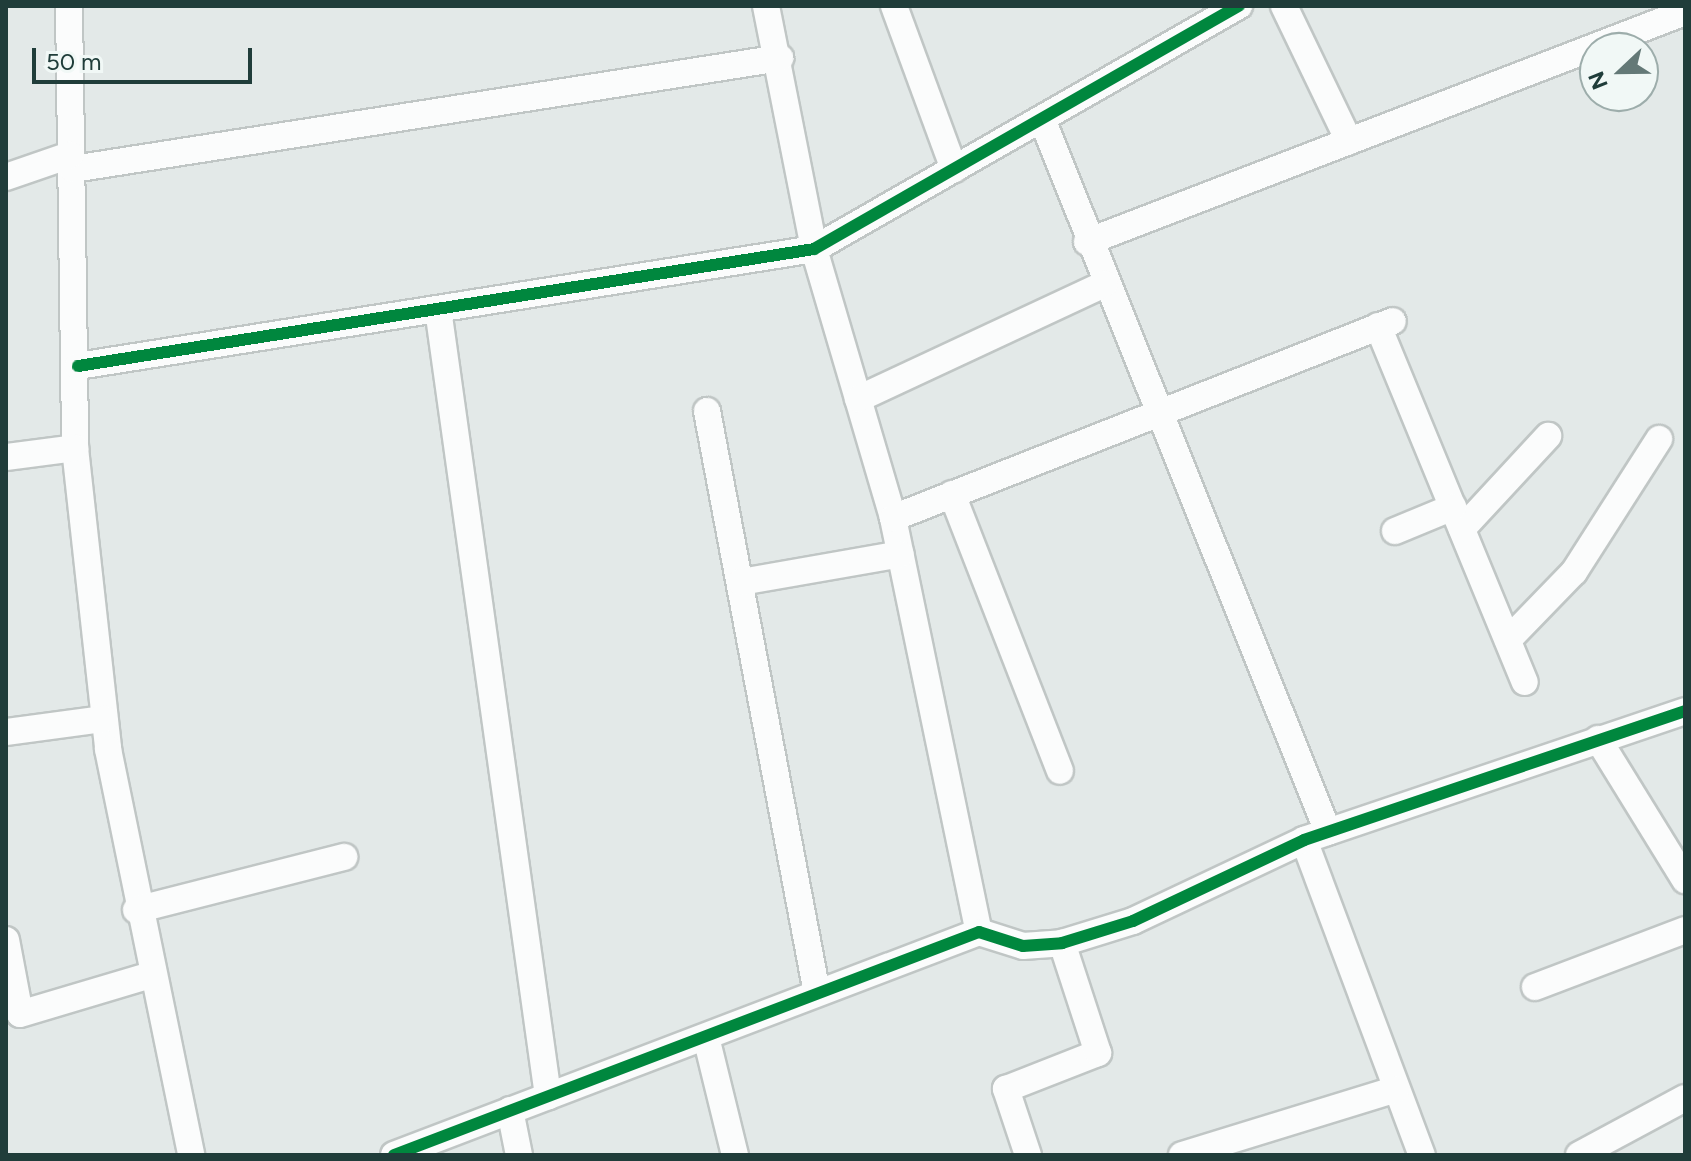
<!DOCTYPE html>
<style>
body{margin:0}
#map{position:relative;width:1691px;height:1161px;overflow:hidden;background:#e3e9e8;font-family:Figtree,sans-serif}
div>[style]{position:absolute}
.roads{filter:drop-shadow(2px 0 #c0c6c5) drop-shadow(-2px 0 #c0c6c5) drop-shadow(0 2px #c0c6c5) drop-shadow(0 -2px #c0c6c5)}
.street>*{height:26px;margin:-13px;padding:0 13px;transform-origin:13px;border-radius:13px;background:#fbfcfc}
.cycleway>*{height:12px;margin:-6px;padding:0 6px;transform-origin:6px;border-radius:6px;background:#00873e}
span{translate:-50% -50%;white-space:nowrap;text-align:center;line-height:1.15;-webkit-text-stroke:8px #f1f8f6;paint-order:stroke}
.frame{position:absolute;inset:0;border:8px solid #203d3a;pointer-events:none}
.north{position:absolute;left:1579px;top:32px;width:80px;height:80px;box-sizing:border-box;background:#f1f8f6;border:2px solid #9dadab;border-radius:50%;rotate:248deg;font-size:22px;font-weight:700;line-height:32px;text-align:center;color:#203d3a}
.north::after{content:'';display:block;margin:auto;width:28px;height:36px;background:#647977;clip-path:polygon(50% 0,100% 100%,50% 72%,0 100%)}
.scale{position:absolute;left:32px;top:48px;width:220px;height:36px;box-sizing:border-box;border:4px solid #203d3a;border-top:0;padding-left:10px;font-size:24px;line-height:28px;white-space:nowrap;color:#203d3a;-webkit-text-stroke:6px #f1f8f6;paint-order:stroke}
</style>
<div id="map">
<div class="roads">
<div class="street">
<i style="left:69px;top:6px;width:442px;rotate:89.2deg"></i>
<i style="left:75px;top:448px;width:303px;rotate:83.7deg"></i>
<i style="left:108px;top:749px;width:414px;rotate:78.4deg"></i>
<i style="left:766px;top:6px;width:248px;rotate:78.8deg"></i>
<i style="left:814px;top:249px;width:280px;rotate:73.6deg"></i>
<i style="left:893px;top:518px;width:423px;rotate:78.3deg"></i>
<i style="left:894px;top:6px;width:174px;rotate:69.8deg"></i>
<i style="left:1284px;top:6px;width:150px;rotate:64.3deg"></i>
<i style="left:1042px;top:119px;width:768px;rotate:68.14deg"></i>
<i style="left:73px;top:169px;width:716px;rotate:-8.92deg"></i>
<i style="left:6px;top:177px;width:68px;rotate:-19deg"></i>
<i style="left:1087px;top:242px;width:641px;rotate:-21.04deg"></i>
<i style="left:438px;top:309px;width:795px;rotate:82.04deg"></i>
<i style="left:1378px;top:326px;width:385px;rotate:67.6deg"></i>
<i style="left:78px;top:366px;width:745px;rotate:-9.03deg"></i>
<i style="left:814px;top:249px;width:490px;rotate:-29.8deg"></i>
<i style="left:858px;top:399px;width:272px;rotate:-25deg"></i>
<i style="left:707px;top:411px;width:592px;rotate:79.3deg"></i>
<i style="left:6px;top:457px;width:70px;rotate:-7.4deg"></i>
<i style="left:952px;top:494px;width:297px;rotate:68.7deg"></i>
<i style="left:893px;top:518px;width:537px;rotate:-21.5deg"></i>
<i style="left:1462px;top:529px;width:127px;rotate:-47.2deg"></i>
<i style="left:1395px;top:531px;width:63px;rotate:-22.5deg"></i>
<i style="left:741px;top:582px;width:162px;rotate:-9.9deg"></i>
<i style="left:1508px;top:640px;width:95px;rotate:-45.9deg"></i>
<i style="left:1574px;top:572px;width:158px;rotate:-57.4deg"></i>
<i style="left:6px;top:732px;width:99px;rotate:-7.6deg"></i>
<i style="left:1598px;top:739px;width:166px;rotate:58.3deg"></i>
<i style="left:1304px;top:840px;width:336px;rotate:69.5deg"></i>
<i style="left:136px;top:910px;width:215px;rotate:-14.3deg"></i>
<i style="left:6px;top:940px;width:75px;rotate:79.3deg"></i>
<i style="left:20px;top:1014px;width:137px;rotate:-16.6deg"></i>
<i style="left:1535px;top:987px;width:160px;rotate:-20.8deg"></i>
<i style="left:706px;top:1037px;width:122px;rotate:76.2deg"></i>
<i style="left:510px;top:1110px;width:46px;rotate:78.7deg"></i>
<i style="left:394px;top:1155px;width:626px;rotate:-20.87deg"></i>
<i style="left:979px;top:932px;width:46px;rotate:17.7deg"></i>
<i style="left:1023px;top:946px;width:39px;rotate:-4deg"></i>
<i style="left:1062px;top:943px;width:74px;rotate:-17.2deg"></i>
<i style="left:1133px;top:921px;width:189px;rotate:-25.3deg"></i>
<i style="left:1304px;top:840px;width:402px;rotate:-18.7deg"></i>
<i style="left:1028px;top:1155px;width:70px;rotate:-108.4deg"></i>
<i style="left:1006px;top:1089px;width:99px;rotate:-21.4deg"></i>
<i style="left:1098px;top:1053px;width:116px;rotate:-108.1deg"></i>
<i style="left:1182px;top:1155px;width:224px;rotate:-17.1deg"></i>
<i style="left:1579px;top:1155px;width:120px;rotate:-28.3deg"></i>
</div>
</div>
<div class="cycleway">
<i style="left:78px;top:366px;width:745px;rotate:-9.03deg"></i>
<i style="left:814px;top:249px;width:490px;rotate:-29.8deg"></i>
<i style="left:394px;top:1155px;width:626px;rotate:-20.87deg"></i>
<i style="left:979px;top:932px;width:46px;rotate:17.7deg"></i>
<i style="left:1023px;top:946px;width:39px;rotate:-4deg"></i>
<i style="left:1062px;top:943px;width:74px;rotate:-17.2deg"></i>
<i style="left:1133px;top:921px;width:189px;rotate:-25.3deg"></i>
<i style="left:1304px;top:840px;width:402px;rotate:-18.7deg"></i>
</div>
<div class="frame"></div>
<div class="north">N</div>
<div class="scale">50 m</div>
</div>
